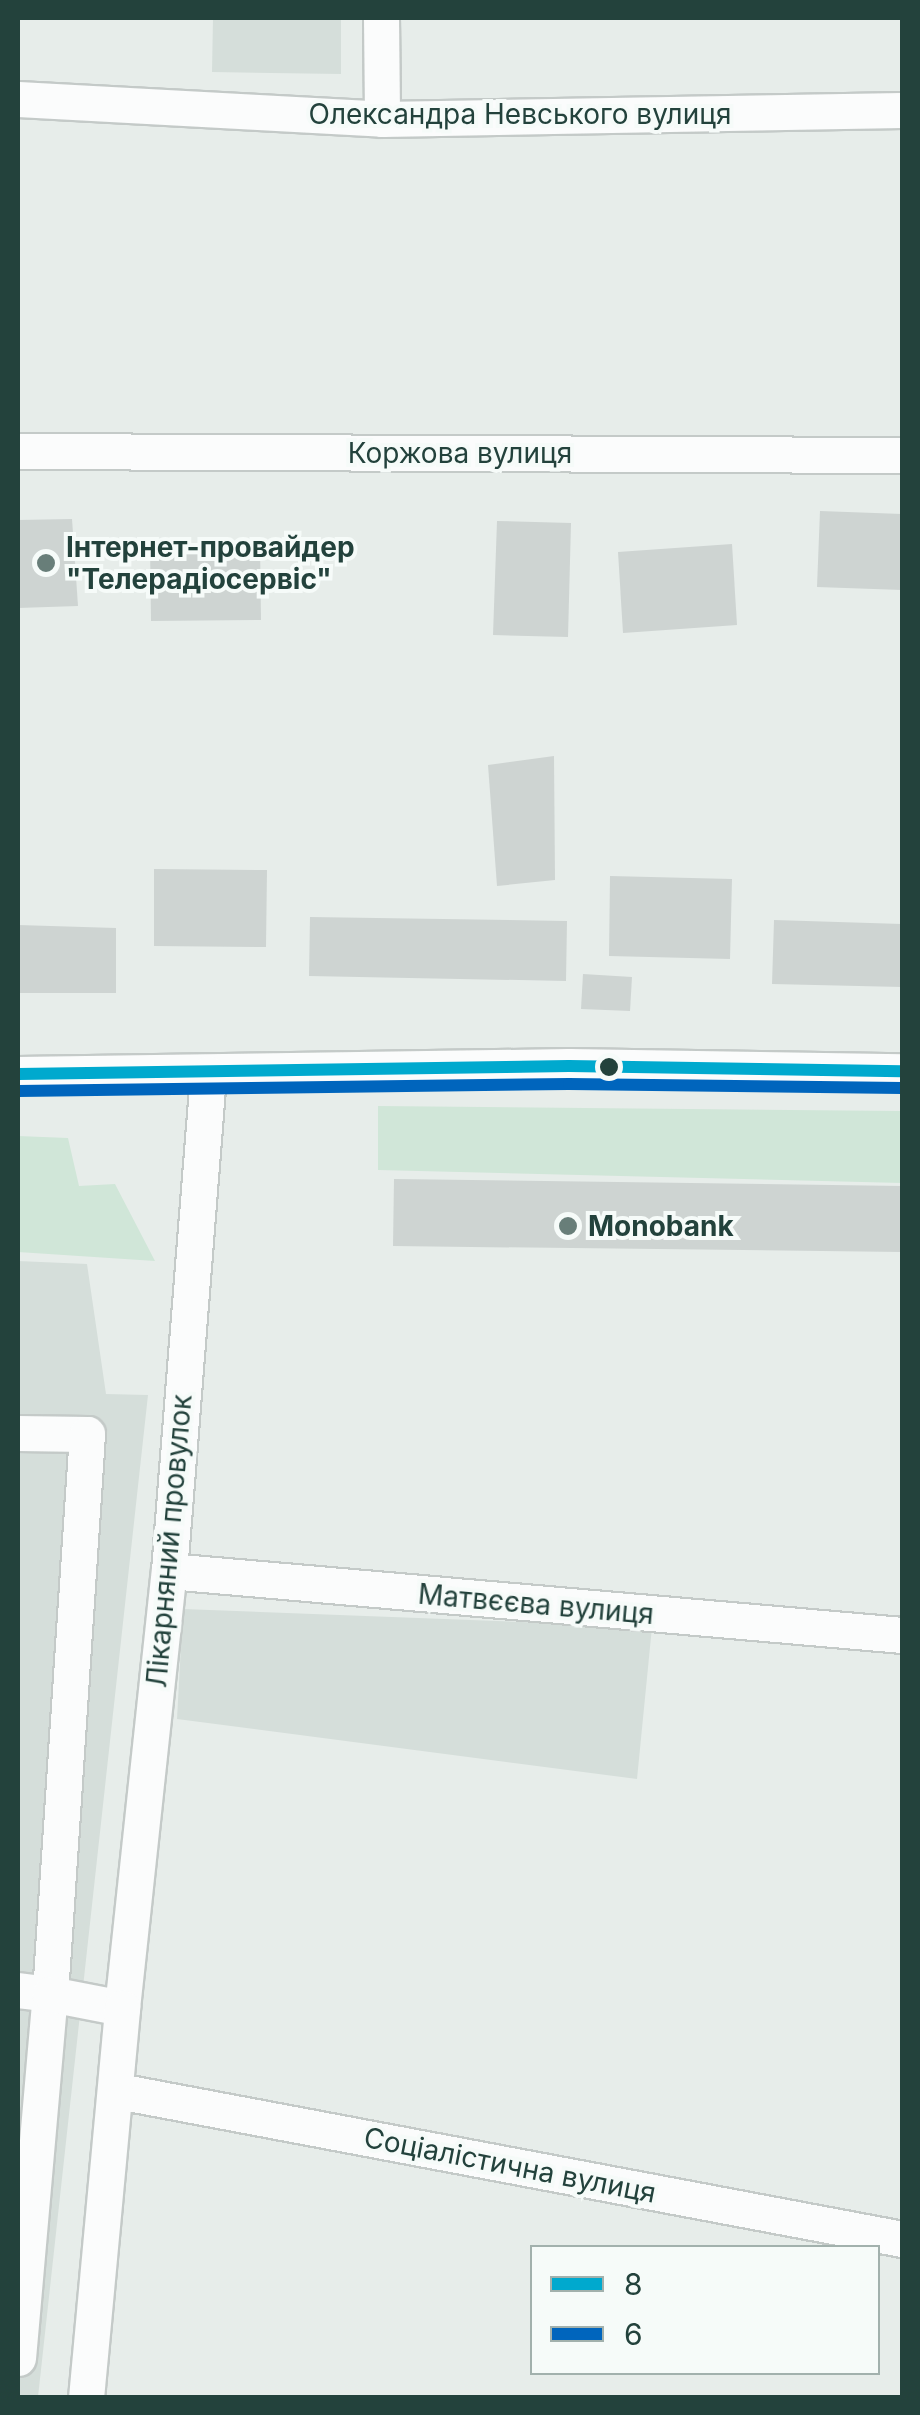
<!DOCTYPE html>
<meta charset="utf-8">
<style>
body{margin:0}
#map{position:relative;width:920px;height:2415px;overflow:hidden;background:#e7edea;font-family:Inter,sans-serif}
div>[style]{position:absolute}
.built>*{inset:0;background:#d5deda}
.green>*{inset:0;background:#d0e6d8}
.building>*{inset:0;background:#ced4d2}
.roads{filter:drop-shadow(2px 0 #c4cac8) drop-shadow(-2px 0 #c4cac8) drop-shadow(0 2px #c4cac8) drop-shadow(0 -2px #c4cac8)}
.minor>*{height:35px;margin:-17.5px;padding:0 17.5px;transform-origin:17.5px;border-radius:17.5px;background:#fbfcfc}
.bus-1>*{height:12px;margin:-6px;padding:0 6px;transform-origin:6px;border-radius:6px;background:#00a9ce}
.bus-2>*{height:12px;margin:-6px;padding:0 6px;transform-origin:6px;border-radius:6px;background:#0065bd}
.dots>*{width:28px;height:28px;translate:-50% -50%;box-sizing:border-box;border:5px solid #f6fbf9;border-radius:50%}
span{translate:-50% -50%;white-space:nowrap;text-align:center;line-height:1.15;-webkit-text-stroke:8px #f6fbf9;paint-order:stroke}
.street-label{font-size:28px;color:#23423c}
.poi-label{font-size:28px;color:#23423c;font-weight:700}
.left{translate:0 -50%;text-align:left}
.frame{position:absolute;inset:0;border:20px solid #23423c;pointer-events:none}
.legend{position:absolute;left:530px;top:2245px;width:350px;height:130px;box-sizing:border-box;background:#f6fbf9;border:2px solid #a2b1ad;margin:0;padding:12px 18px;list-style:none;font-size:30px;color:#23423c}
.legend li{display:flex;align-items:center;gap:20px;height:50px}
.legend b{width:50px;border:2px solid #a2b1ad}
</style>
<div id="map">
<div class="built">
<i style="clip-path:polygon(213px 18px,341px 18px,341px 74px,212px 72px)"></i>
<i style="clip-path:polygon(18px 1261px,87px 1264px,106px 1394px,148px 1395px,38px 2397px,18px 2398px)"></i>
<i style="clip-path:polygon(183px 1609px,652px 1627px,637px 1779px,177px 1719px)"></i>
</div>
<div class="green">
<i style="clip-path:polygon(378px 1106px,902px 1111px,902px 1183px,378px 1170px)"></i>
<i style="clip-path:polygon(18px 1136px,68px 1138px,79px 1186px,115px 1184px,155px 1261px,18px 1252px)"></i>
</div>
<div class="building">
<i style="clip-path:polygon(820px 511px,902px 514px,902px 590px,817px 587px)"></i>
<i style="clip-path:polygon(72px 519px,78px 606px,18px 608px,18px 520px)"></i>
<i style="clip-path:polygon(497px 521px,571px 523px,568px 637px,493px 635px)"></i>
<i style="clip-path:polygon(260px 543px,261px 620px,151px 621px,150px 544px)"></i>
<i style="clip-path:polygon(732px 544px,737px 625px,623px 633px,618px 552px)"></i>
<i style="clip-path:polygon(554px 756px,555px 880px,497px 886px,488px 765px)"></i>
<i style="clip-path:polygon(154px 869px,267px 870px,266px 947px,154px 946px)"></i>
<i style="clip-path:polygon(610px 876px,732px 879px,730px 959px,609px 956px)"></i>
<i style="clip-path:polygon(310px 917px,567px 921px,566px 981px,309px 976px)"></i>
<i style="clip-path:polygon(774px 920px,902px 924px,902px 987px,772px 984px)"></i>
<i style="clip-path:polygon(18px 925px,116px 928px,116px 993px,18px 993px)"></i>
<i style="clip-path:polygon(583px 974px,632px 977px,630px 1011px,581px 1009px)"></i>
<i style="clip-path:polygon(394px 1179px,902px 1186px,902px 1252px,393px 1246px)"></i>
</div>
<div class="roads">
<div class="minor">
<i style="left:381px;top:18px;width:101px;rotate:89.4deg"></i>
<i style="left:18px;top:99px;width:365px;rotate:3.1deg"></i>
<i style="left:382px;top:119px;width:520px;rotate:-0.99deg"></i>
<i style="left:18px;top:451px;width:884px;rotate:0.26deg"></i>
<i style="left:18px;top:1074px;width:551px;rotate:-0.83deg"></i>
<i style="left:569px;top:1066px;width:333px;rotate:0.9deg"></i>
<i style="left:18px;top:1433px;width:69px;rotate:0.8deg"></i>
<i style="left:87px;top:1434px;width:561px;rotate:93.78deg"></i>
<i style="left:50px;top:1994px;width:32px;rotate:-173deg"></i>
<i style="left:169px;top:1571px;width:736px;rotate:4.99deg"></i>
<i style="left:118px;top:2091px;width:798px;rotate:10.69deg"></i>
<i style="left:18px;top:2358px;width:365px;rotate:-85deg"></i>
<i style="left:50px;top:1994px;width:73px;rotate:11deg"></i>
<i style="left:122px;top:2008px;width:440px;rotate:-83.9deg"></i>
<i style="left:169px;top:1571px;width:499px;rotate:-85.5deg"></i>
<i style="left:86px;top:2398px;width:392px;rotate:-84.7deg"></i>
</div>
</div>
<div class="bus-1">
<i style="left:18px;top:1074px;width:551px;rotate:-0.83deg"></i>
<i style="left:569px;top:1066px;width:333px;rotate:0.9deg"></i>
</div>
<div class="bus-2">
<i style="left:18px;top:1091px;width:551px;rotate:-0.73deg"></i>
<i style="left:569px;top:1084px;width:333px;rotate:0.7deg"></i>
</div>
<div class="dots">
<i style="left:46px;top:563px;background:#687e79"></i>
<i style="left:609px;top:1067px;background:#23423c"></i>
<i style="left:568px;top:1226px;background:#687e79"></i>
</div>
<div class="street-label">
<span style="left:520px;top:114px">Олександра Невського вулиця</span>
<span style="left:460px;top:453px">Коржова вулиця</span>
<span style="left:169px;top:1541px;rotate:-85deg">Лікарняний провулок</span>
<span style="left:536px;top:1604px;rotate:5deg">Матвєєва вулиця</span>
<span style="left:510px;top:2165px;rotate:11deg">Соціалістична вулиця</span>
</div>
<div class="poi-label">
<span class="left" style="left:66px;top:563px">Інтернет-провайдер<br>"Телерадіосервіс"</span>
<span class="left" style="left:588px;top:1226px">Monobank</span>
</div>
<div class="frame"></div>
<ul class="legend">
<li><b style="height:12px;background:#00a9ce"></b>8</li>
<li><b style="height:12px;background:#0065bd"></b>6</li>
</ul>
</div>
